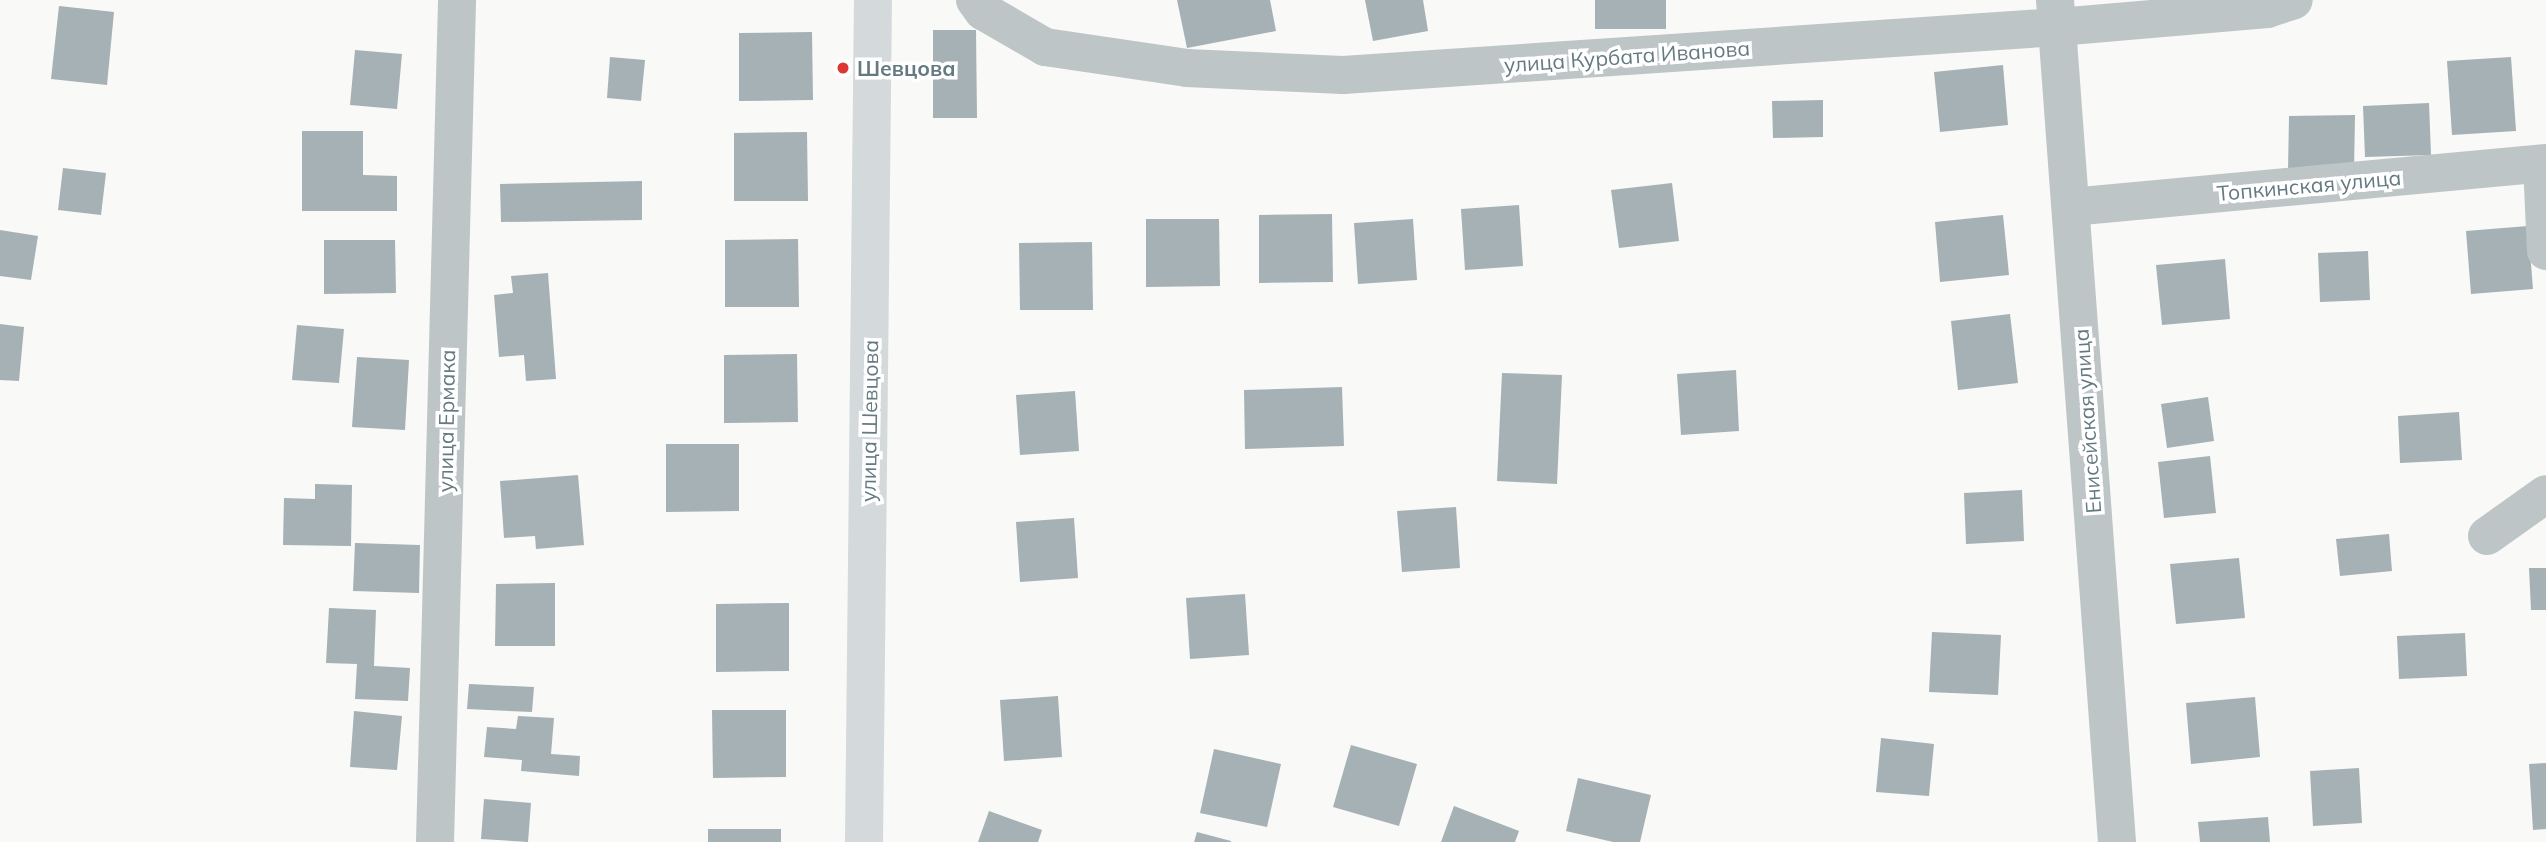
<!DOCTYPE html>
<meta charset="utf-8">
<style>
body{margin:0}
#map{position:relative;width:2546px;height:842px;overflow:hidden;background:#f9f9f7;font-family:Mulish,sans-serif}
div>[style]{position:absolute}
.building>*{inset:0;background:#a5b1b4}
.minor>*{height:38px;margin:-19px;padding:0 19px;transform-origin:19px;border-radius:19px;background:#bec5c6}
.major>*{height:38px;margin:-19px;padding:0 19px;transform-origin:19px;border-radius:19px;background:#d4d9dc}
.dots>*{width:19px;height:19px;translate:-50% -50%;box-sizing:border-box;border:4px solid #fff;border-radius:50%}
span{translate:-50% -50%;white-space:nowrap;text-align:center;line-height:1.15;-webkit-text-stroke:7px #fff;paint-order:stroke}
.street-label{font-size:21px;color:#657a80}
.poi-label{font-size:21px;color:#657a80;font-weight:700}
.left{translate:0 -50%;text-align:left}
</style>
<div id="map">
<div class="building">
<i style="clip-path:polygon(1177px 0,1270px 0,1276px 31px,1187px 48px)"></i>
<i style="clip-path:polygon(1365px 0,1423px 0,1428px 31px,1373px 41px)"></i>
<i style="clip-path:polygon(1595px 0,1666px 0,1666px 29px,1595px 29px)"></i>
<i style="clip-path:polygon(59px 6px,114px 12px,107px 85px,51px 79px)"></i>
<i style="clip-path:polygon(933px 30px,976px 30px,977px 118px,933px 118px)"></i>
<i style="clip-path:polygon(812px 32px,813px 100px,739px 101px,739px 33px)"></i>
<i style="clip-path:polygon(355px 50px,402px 54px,397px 109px,350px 105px)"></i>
<i style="clip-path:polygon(610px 57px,645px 60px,641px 101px,607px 98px)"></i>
<i style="clip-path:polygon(2511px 57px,2516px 131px,2452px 135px,2447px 61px)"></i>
<i style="clip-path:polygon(2003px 65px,2008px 125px,1940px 132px,1934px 72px)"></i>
<i style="clip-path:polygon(1823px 100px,1823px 137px,1773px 138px,1772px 101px)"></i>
<i style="clip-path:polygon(2429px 103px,2431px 155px,2365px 157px,2363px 106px)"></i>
<i style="clip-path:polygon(2355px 115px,2354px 171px,2288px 171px,2289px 116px)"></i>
<i style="clip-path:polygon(302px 131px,363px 131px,363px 175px,397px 176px,397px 211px,302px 211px)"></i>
<i style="clip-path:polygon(807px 132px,808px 201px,734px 201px,734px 133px)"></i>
<i style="clip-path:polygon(63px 168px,106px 173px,101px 215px,58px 210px)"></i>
<i style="clip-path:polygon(642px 181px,642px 220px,501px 222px,500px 184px)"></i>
<i style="clip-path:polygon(1672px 183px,1679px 241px,1619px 248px,1611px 190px)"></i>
<i style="clip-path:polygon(1519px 205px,1523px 266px,1465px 270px,1461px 209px)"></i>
<i style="clip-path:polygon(1332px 214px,1333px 282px,1259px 283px,1259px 215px)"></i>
<i style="clip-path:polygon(2003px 215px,2009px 275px,1940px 282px,1935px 222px)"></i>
<i style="clip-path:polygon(1146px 219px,1219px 219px,1220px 286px,1146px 287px)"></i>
<i style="clip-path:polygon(1413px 219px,1417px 280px,1358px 284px,1354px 223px)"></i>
<i style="clip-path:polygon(2528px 226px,2533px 289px,2471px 294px,2466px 231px)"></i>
<i style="clip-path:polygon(0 230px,38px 236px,31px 280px,0 276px)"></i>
<i style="clip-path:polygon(798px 239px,799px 307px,725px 307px,725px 240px)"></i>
<i style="clip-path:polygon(324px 240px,395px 240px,396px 293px,324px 294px)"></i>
<i style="clip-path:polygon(1092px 242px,1093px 310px,1020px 310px,1019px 243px)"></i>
<i style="clip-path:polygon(2368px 251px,2370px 300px,2320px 302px,2318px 253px)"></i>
<i style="clip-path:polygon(2225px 259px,2230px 319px,2162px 325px,2156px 265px)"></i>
<i style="clip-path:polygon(548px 273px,556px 379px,526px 381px,524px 355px,499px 357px,494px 295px,513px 293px,511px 276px)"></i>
<i style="clip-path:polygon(2010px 314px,2018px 383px,1958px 390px,1951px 321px)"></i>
<i style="clip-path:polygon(0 324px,24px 327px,19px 381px,0 380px)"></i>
<i style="clip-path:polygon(297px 325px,344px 329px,339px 383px,292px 380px)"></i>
<i style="clip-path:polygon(797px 354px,798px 422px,724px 423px,724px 355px)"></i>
<i style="clip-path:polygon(357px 357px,409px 360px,405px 430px,352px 427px)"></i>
<i style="clip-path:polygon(1736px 370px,1739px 431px,1681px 435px,1677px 374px)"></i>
<i style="clip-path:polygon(1502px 373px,1562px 375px,1557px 484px,1497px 481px)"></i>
<i style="clip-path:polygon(1342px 387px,1344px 446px,1245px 449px,1244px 390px)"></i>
<i style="clip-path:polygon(1075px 391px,1079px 451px,1020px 455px,1016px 395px)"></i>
<i style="clip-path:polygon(2208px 397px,2214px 441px,2167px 448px,2161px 404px)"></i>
<i style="clip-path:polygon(2459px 412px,2462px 460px,2400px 463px,2398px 416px)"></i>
<i style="clip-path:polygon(666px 444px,739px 444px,739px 511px,666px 512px)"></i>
<i style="clip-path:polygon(2210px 456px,2216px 513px,2164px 518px,2158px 462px)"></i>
<i style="clip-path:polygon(578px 475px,584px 545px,536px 549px,535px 536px,504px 538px,500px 481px)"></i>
<i style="clip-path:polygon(315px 484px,352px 485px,351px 546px,283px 545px,284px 498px,315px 499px)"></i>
<i style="clip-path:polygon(2022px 490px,2024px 541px,1966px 544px,1964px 493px)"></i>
<i style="clip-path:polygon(1456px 507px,1460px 568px,1402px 572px,1397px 511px)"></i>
<i style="clip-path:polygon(1074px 518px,1078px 578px,1020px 582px,1016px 522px)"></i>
<i style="clip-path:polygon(2389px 534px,2392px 571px,2340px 576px,2336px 539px)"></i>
<i style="clip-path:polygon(355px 543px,420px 545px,419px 593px,353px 591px)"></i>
<i style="clip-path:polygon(2239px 558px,2245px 618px,2176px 624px,2170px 564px)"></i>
<i style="clip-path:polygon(2529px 568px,2546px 568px,2546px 610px,2531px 610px)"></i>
<i style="clip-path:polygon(555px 583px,555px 646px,495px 646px,496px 584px)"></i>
<i style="clip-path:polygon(1245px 594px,1249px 655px,1190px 659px,1186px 598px)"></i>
<i style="clip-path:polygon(789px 603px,789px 671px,716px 672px,716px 604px)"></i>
<i style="clip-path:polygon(329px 608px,376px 610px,374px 666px,410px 668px,408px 701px,355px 699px,357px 664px,326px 663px)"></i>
<i style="clip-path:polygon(1932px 632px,2001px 635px,1998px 695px,1929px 692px)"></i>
<i style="clip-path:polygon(2465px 633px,2467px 676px,2399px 679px,2397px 636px)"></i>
<i style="clip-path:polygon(469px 684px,534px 687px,532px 712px,467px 709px)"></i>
<i style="clip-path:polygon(1058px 696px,1062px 757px,1004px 761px,1000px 700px)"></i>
<i style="clip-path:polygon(2255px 697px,2260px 757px,2191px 764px,2186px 703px)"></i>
<i style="clip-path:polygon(712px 710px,786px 710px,786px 777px,713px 778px)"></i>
<i style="clip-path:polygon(354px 711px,402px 716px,397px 770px,350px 767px)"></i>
<i style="clip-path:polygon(518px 716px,554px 718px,551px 754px,580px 756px,579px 776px,521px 771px,522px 760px,484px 757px,487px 727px,516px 729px)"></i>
<i style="clip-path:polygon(1881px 738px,1934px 744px,1929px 796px,1876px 792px)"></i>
<i style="clip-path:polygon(1351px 745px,1417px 764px,1399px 826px,1333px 807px)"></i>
<i style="clip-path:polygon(1214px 749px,1281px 764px,1267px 827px,1200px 813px)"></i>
<i style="clip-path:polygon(2546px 763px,2546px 829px,2533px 830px,2529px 764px)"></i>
<i style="clip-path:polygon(2359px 768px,2362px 823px,2313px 826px,2310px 771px)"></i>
<i style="clip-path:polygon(1578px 778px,1651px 795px,1640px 842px,1613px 842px,1566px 831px)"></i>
<i style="clip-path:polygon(484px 799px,531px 803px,528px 842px,481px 839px)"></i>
<i style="clip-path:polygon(1454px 806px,1519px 831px,1515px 842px,1441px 842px)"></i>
<i style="clip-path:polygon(989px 811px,1042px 830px,1038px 842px,978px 842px)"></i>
<i style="clip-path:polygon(2268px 817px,2270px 842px,2200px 842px,2198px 822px)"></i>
<i style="clip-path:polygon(708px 829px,781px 829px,781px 842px,708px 842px)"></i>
<i style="clip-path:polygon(1197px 832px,1231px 841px,1231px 842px,1194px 842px)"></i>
</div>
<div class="minor">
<i style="left:975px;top:0;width:14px;rotate:54deg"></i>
<i style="left:983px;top:11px;width:72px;rotate:30.1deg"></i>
<i style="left:1045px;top:47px;width:144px;rotate:8.4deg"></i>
<i style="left:1187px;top:68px;width:156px;rotate:2.6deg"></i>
<i style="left:1343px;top:75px;width:717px;rotate:-3.84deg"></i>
<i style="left:2058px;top:27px;width:210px;rotate:-4.9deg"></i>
<i style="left:2267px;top:9px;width:28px;rotate:-18deg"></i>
<i style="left:2055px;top:0;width:844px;rotate:85.79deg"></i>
<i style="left:2542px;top:164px;width:87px;rotate:87.4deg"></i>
<i style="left:2071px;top:207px;width:477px;rotate:-5.3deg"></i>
<i style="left:2487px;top:536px;width:72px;rotate:-35.4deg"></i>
<i style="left:435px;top:842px;width:842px;rotate:-88.5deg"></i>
</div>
<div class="major">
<i style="left:864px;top:842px;width:842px;rotate:-89.39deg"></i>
</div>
<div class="dots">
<i style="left:843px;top:68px;background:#dc3734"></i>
</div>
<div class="street-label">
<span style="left:1627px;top:56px;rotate:-4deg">улица Курбата Иванова</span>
<span style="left:2309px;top:185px;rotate:-5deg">Топкинская улица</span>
<span style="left:446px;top:421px;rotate:-89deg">улица Ермака</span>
<span style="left:869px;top:421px;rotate:-89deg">улица Шевцова</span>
<span style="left:2087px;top:421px;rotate:-94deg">Енисейская улица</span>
</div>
<div class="poi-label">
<span class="left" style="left:857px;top:68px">Шевцова</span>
</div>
</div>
